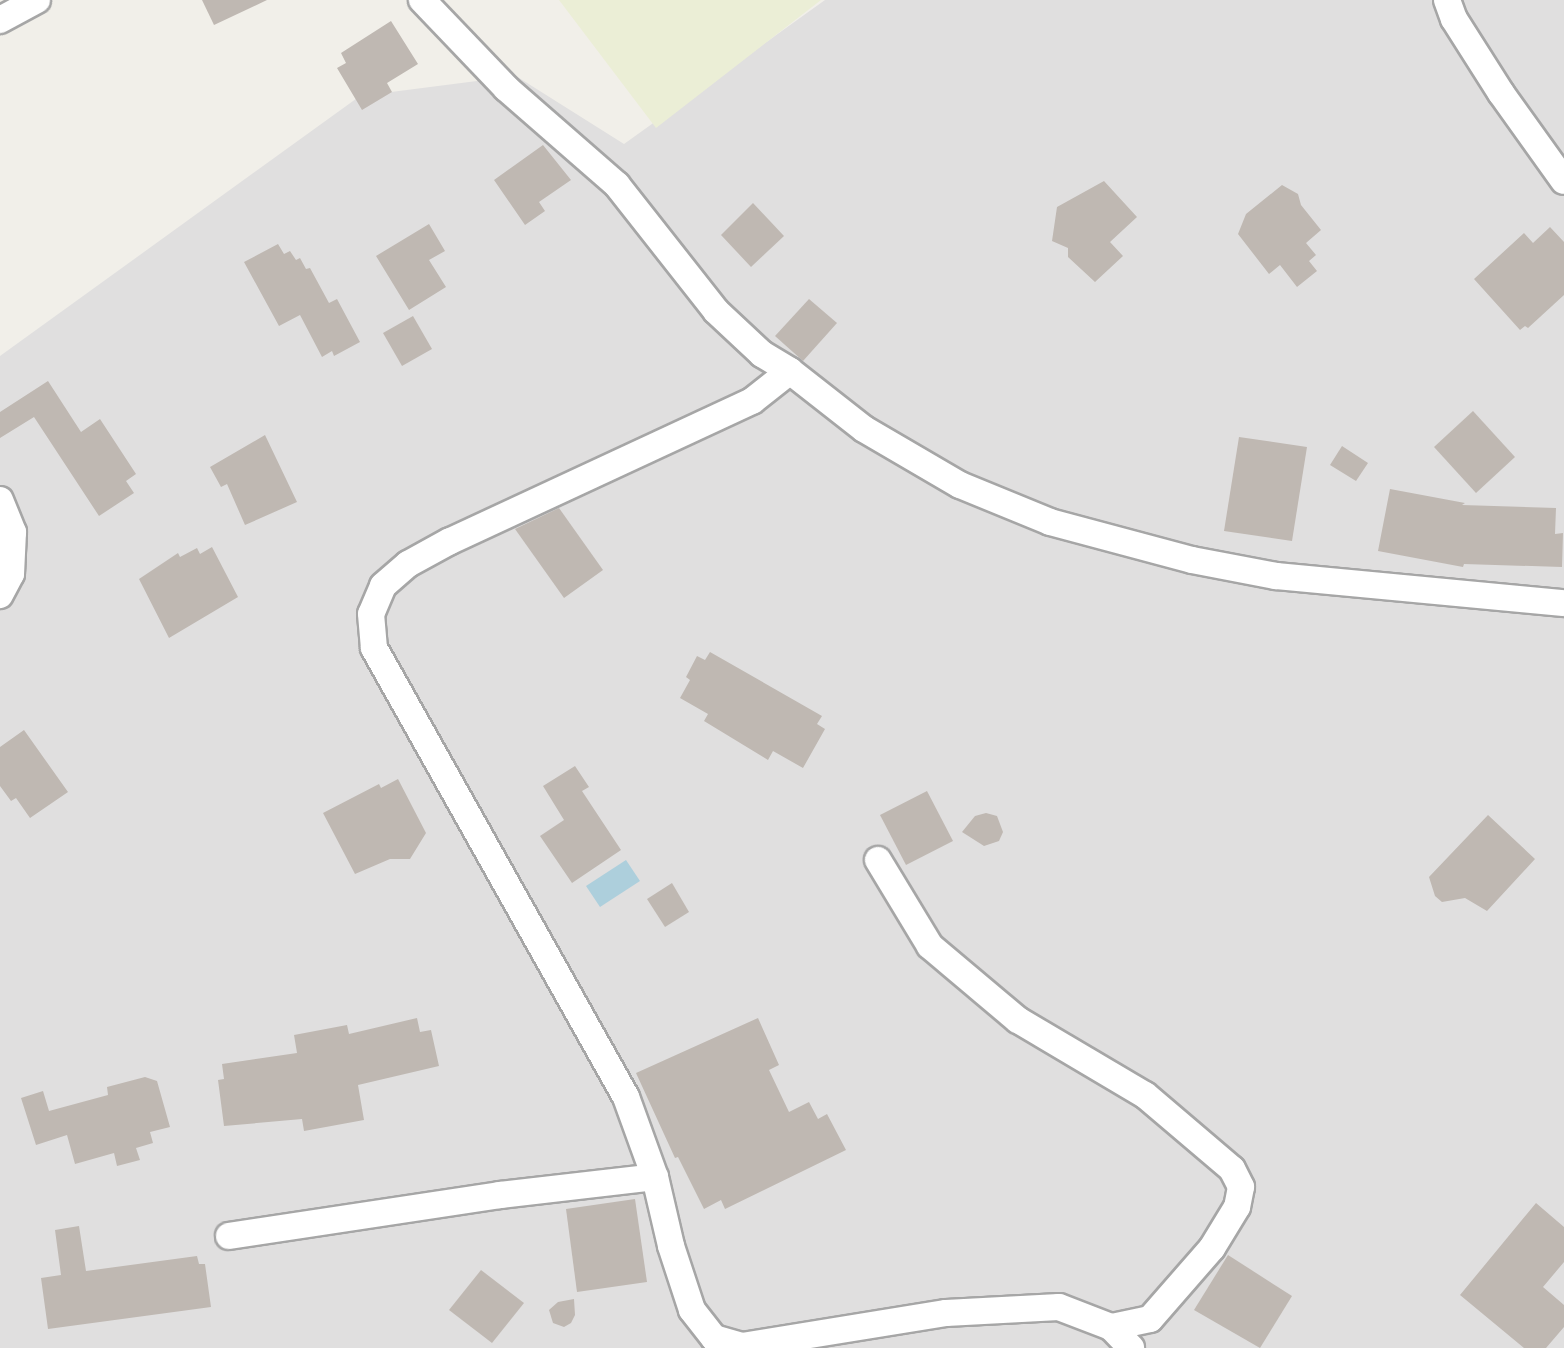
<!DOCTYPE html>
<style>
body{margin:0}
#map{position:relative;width:1564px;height:1348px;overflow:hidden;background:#f1efe9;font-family:"Varela Round",sans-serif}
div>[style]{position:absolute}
.residential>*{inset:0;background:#e0dfdf}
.farmland>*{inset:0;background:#ebeed6}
.water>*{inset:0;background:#adcfdc}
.building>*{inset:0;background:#bfb8b2}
.roads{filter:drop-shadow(2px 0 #a6a6a6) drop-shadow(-2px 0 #a6a6a6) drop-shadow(0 2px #a6a6a6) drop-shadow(0 -2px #a6a6a6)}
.street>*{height:26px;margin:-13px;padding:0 13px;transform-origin:13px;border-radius:13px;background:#fff}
span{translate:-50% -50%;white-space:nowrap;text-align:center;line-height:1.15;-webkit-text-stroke:6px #fff;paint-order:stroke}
</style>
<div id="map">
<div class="residential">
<i style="clip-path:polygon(825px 0,1564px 0,1564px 1348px,0 1348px,0 356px,360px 96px,516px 76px,624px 144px)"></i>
</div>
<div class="farmland">
<i style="clip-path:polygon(559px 0,821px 0,656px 128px)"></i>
</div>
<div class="water">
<i style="clip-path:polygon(626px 860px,640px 881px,600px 907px,586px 886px)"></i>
</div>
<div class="building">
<i style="clip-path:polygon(202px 0,267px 0,214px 25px)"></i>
<i style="clip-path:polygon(391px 21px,418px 64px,387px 83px,392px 92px,362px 110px,337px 68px,346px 63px,341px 53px)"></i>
<i style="clip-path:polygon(543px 145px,571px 180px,539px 202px,545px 211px,525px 225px,494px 180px)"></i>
<i style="clip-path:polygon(1104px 181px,1137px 217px,1110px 242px,1123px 256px,1095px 282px,1068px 257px,1068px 248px,1052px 241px,1057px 207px)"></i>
<i style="clip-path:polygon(1282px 185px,1298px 194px,1301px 205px,1321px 230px,1306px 243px,1316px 255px,1309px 261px,1317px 271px,1297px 287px,1280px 265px,1269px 274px,1238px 234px,1246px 214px)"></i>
<i style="clip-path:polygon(753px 203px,784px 236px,751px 267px,721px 235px)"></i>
<i style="clip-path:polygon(429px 224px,445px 251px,429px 260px,446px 287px,409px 310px,376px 256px)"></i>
<i style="clip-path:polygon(1550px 227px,1564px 242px,1564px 295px,1528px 328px,1525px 326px,1520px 330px,1474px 279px,1524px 233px,1533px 243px)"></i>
<i style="clip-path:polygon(278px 244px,284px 254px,290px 251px,296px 260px,300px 258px,306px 269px,310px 268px,329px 303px,337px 299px,360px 342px,334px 356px,332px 351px,322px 357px,300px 315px,279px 326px,244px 262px)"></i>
<i style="clip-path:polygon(809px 299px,837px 323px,803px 361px,775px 336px)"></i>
<i style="clip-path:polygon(413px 316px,432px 349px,402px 366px,383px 333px)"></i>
<i style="clip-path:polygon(48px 381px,81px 432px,100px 419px,136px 474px,126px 481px,134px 493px,99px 516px,34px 417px,0 438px,0 412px)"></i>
<i style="clip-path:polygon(1473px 411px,1515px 457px,1476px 493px,1434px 447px)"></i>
<i style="clip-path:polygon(265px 435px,297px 502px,245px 525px,227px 484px,221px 487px,210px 467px)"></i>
<i style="clip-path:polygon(1239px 437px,1307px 447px,1292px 541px,1224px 531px)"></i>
<i style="clip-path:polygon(1342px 446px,1368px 463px,1356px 481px,1330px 465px)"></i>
<i style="clip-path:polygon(1390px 489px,1465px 503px,1462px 505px,1556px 508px,1555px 534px,1563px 533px,1562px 567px,1464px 564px,1463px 567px,1378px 551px)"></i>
<i style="clip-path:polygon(559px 508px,603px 570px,564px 598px,515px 529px)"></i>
<i style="clip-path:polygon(212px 547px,238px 597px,169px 638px,139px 579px,178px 553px,180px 557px,197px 548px,200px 554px)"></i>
<i style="clip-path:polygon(710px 652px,822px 716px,817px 724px,825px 729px,803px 768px,773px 751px,768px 760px,704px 721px,708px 714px,680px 698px,690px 680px,686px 677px,697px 656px,705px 660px)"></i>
<i style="clip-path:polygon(24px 730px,68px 792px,30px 818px,16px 798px,11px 801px,0 786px,0 747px)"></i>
<i style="clip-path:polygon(575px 766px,589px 787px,582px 791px,621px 850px,572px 883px,540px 836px,564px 820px,543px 786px)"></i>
<i style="clip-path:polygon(398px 779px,426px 833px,410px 859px,390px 859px,355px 874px,323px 813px,379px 784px,381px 788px)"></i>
<i style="clip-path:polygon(927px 791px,953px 841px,906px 865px,880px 815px)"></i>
<i style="clip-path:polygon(986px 813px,997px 816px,1003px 832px,999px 841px,984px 846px,962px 832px,975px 816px)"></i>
<i style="clip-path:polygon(1488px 815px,1535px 859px,1487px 911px,1465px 898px,1442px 902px,1435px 896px,1429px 877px)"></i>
<i style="clip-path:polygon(672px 883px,689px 912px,665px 927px,647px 899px)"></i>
<i style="clip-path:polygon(417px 1018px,420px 1032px,431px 1030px,439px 1066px,358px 1085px,364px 1120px,304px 1131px,302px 1119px,224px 1126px,218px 1080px,224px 1079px,222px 1064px,297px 1053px,294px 1035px,347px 1025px,349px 1034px)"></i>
<i style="clip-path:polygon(758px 1018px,779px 1065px,769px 1070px,789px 1112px,809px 1102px,818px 1119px,827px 1114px,846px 1150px,725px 1209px,721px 1200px,704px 1209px,678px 1157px,675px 1158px,636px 1073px)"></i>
<i style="clip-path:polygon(145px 1077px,157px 1081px,170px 1127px,150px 1132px,153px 1143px,136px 1148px,140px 1160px,117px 1166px,114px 1153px,75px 1164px,67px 1135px,36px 1145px,21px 1098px,43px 1091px,49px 1111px,108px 1095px,107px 1087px)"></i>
<i style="clip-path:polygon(635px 1199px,647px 1282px,577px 1292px,566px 1209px)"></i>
<i style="clip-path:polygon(1536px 1203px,1564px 1227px,1564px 1262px,1543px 1287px,1564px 1305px,1564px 1327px,1546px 1348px,1524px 1348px,1460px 1295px)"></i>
<i style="clip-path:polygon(79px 1226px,86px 1271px,197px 1256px,199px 1264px,205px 1264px,211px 1307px,48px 1329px,41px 1278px,61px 1275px,55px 1230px)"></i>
<i style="clip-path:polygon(1228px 1255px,1292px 1296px,1260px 1348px,1194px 1310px)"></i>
<i style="clip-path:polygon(481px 1270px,524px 1303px,492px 1343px,449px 1310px)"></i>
<i style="clip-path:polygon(574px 1299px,575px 1315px,571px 1323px,564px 1327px,553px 1323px,549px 1310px,558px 1302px)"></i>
</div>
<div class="roads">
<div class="street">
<i style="left:422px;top:0;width:122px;rotate:46.3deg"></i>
<i style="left:506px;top:88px;width:147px;rotate:41.1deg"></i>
<i style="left:617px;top:185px;width:160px;rotate:51.8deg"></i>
<i style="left:716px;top:311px;width:63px;rotate:43.1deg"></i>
<i style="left:762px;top:354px;width:33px;rotate:31deg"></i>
<i style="left:790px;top:371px;width:94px;rotate:38.1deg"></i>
<i style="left:864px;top:429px;width:111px;rotate:30.3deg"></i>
<i style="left:960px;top:485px;width:97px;rotate:22.3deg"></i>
<i style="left:1050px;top:522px;width:147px;rotate:15deg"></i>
<i style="left:1192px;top:560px;width:86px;rotate:10.8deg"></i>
<i style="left:1276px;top:576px;width:289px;rotate:5.4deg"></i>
<i style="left:1447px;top:0;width:20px;rotate:70deg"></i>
<i style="left:1454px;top:19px;width:88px;rotate:57.6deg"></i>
<i style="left:1501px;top:93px;width:108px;rotate:54.4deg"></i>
<i style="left:0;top:20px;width:42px;rotate:-28.4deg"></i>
<i style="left:790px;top:371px;width:48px;rotate:141.7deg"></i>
<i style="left:752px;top:401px;width:333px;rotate:155.1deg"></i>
<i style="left:450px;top:541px;width:48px;rotate:151.3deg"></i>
<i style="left:408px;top:564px;width:33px;rotate:139deg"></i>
<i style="left:383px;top:586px;width:30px;rotate:113deg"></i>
<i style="left:371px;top:614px;width:34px;rotate:85deg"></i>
<i style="left:374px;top:648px;width:515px;rotate:60.7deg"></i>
<i style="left:626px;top:1097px;width:85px;rotate:70.1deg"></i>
<i style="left:655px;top:1177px;width:71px;rotate:76.9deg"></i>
<i style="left:671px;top:1246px;width:67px;rotate:71.8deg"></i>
<i style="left:692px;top:1310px;width:36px;rotate:52deg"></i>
<i style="left:714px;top:1338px;width:29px;rotate:16deg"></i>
<i style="left:742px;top:1346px;width:207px;rotate:-9.2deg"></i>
<i style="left:946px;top:1313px;width:113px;rotate:-3deg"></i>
<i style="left:1059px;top:1307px;width:56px;rotate:21deg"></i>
<i style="left:1111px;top:1327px;width:29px;rotate:46deg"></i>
<i style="left:0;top:500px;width:35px;rotate:68deg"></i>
<i style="left:13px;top:532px;width:42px;rotate:92.7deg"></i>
<i style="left:11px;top:574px;width:24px;rotate:118deg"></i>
<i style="left:878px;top:860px;width:100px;rotate:58.8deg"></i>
<i style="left:930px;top:946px;width:115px;rotate:40.1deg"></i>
<i style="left:1018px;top:1020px;width:147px;rotate:30.6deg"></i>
<i style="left:1145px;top:1095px;width:114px;rotate:40.4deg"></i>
<i style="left:1232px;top:1169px;width:20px;rotate:63deg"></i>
<i style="left:1241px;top:1187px;width:20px;rotate:101deg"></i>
<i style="left:1237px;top:1207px;width:48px;rotate:121.4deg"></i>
<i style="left:1212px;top:1248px;width:94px;rotate:131.1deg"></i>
<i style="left:1150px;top:1319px;width:40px;rotate:168deg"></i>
<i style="left:229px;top:1236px;width:274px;rotate:-8.6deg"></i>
<i style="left:500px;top:1195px;width:156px;rotate:-6.6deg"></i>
</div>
</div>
</div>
